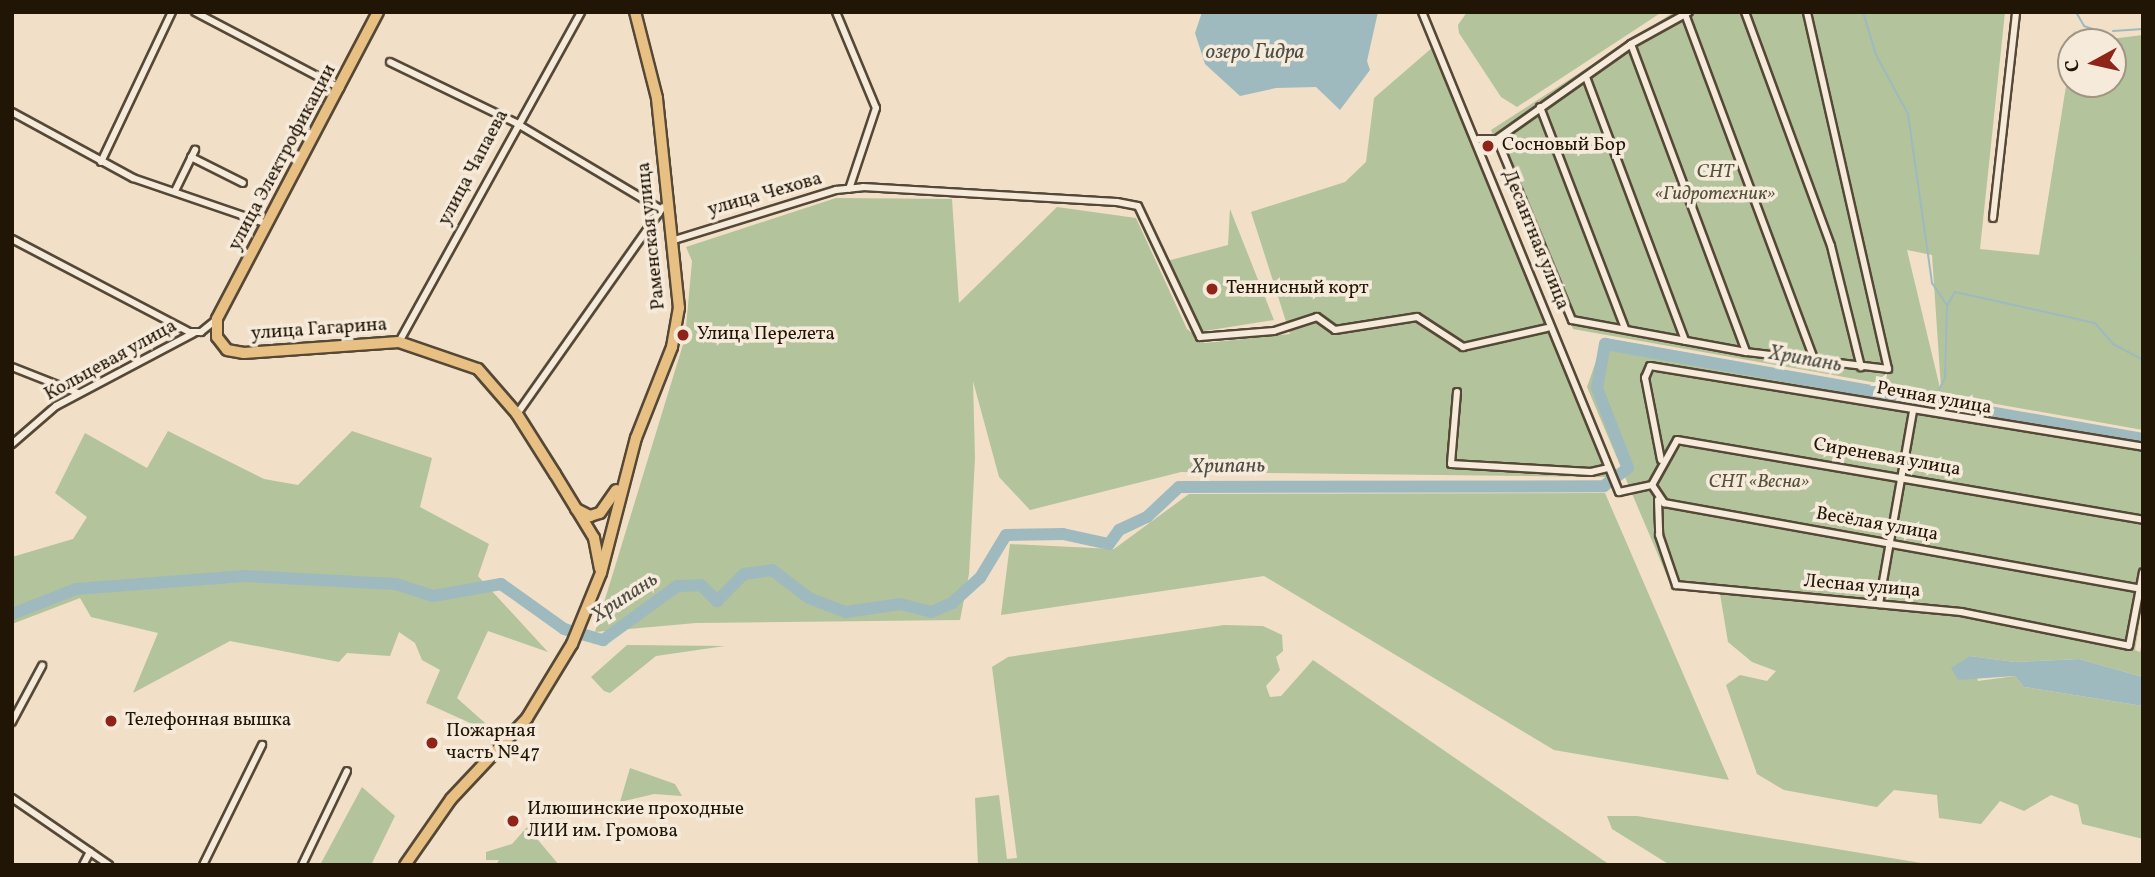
<!DOCTYPE html>
<meta charset="utf-8">
<style>
body{margin:0}
#map{position:relative;width:2155px;height:877px;overflow:hidden;background:#f1dfc7;font-family:Vollkorn,serif}
div>[style]{position:absolute}
.green>*{inset:0;background:#b3c39b}
.water>*{inset:0;background:#9fbabf}
.stream>*{height:2px;margin:-1px;padding:0 1px;transform-origin:1px;border-radius:1px;background:#9fbabf}
.river>*{height:12px;margin:-6px;padding:0 6px;transform-origin:6px;border-radius:6px;background:#9fbabf}
.roads{filter:drop-shadow(2px 0 #554836) drop-shadow(-2px 0 #554836) drop-shadow(0 2px #554836) drop-shadow(0 -2px #554836)}
.street>*{height:6px;margin:-3px;padding:0 3px;transform-origin:3px;border-radius:3px;background:#f6eadb}
.primary>*{height:10px;margin:-5px;padding:0 5px;transform-origin:5px;border-radius:5px;background:#e8c084}
.dots>*{width:19px;height:19px;translate:-50% -50%;box-sizing:border-box;border:4px solid #f6eadb;border-radius:50%}
span{translate:-50% -50%;white-space:nowrap;text-align:center;line-height:1.15;-webkit-text-stroke:7px #f6eadb;paint-order:stroke}
.poi-label{font-size:19px;color:#211505}
.left{translate:0 -50%;text-align:left}
.street-label{font-size:19px;color:#211505}
.park-label{font-size:19px;color:#54523a;font-style:italic}
.water-label{font-size:21px;color:#4d4f46;font-style:italic}
.frame{position:absolute;inset:0;border:14px solid #211505;pointer-events:none}
.north{position:absolute;left:2057px;top:28px;width:70px;height:70px;box-sizing:border-box;background:#f6eadb;border:2px solid #a19585;border-radius:50%;rotate:262deg;font-size:19px;font-weight:700;line-height:28px;text-align:center;color:#211505}
.north::after{content:'';display:block;margin:auto;width:24px;height:32px;background:#8f2418;clip-path:polygon(50% 0,100% 100%,50% 72%,0 100%)}
</style>
<div id="map">
<div class="green">
<i style="clip-path:polygon(1467px 12px,1662px 12px,1517px 107px,1501px 97px,1459px 33px,1458px 25px)"></i>
<i style="clip-path:polygon(evenodd,1674px 12px,2005px 12px,1980px 249px,2039px 255px,2071px 55px,2071px 84px,2113px 84px,2113px 42px,2073px 42px,2075px 31px,2086px 42px,2143px 35px,2143px 430px,1573px 329px,1491px 130px,1674px 12px,1907px 250px,1932px 255px,1941px 388px,1940px 388px,1907px 250px)"></i>
<i style="clip-path:polygon(1433px 47px,1608px 477px,1181px 472px,1030px 510px,999px 477px,973px 381px,975px 458px,969px 574px,960px 620px,696px 623px,595px 632px,685px 338px,692px 261px,686px 247px,836px 198px,952px 199px,959px 303px,1057px 207px,1136px 218px,1187px 329px,1205px 343px,1290px 334px,1251px 212px,1345px 182px,1366px 162px,1374px 98px)"></i>
<i style="clip-path:polygon(1230px 209px,1274px 320px,1198px 332px,1167px 261px,1228px 245px)"></i>
<i style="clip-path:polygon(1604px 338px,2143px 434px,2143px 601px,2135px 650px,2140px 652px,2143px 637px,2143px 677px,2079px 659px,2015px 662px,1970px 656px,1978px 681px,2015px 676px,2024px 687px,2143px 706px,2143px 839px,2082px 824px,2078px 805px,2051px 795px,2024px 811px,2000px 801px,1981px 824px,1939px 818px,1937px 795px,1894px 790px,1877px 807px,1784px 790px,1757px 774px,1726px 685px,1740px 675px,1767px 681px,1776px 671px,1752px 662px,1728px 642px,1720px 594px,1672px 588px,1587px 387px)"></i>
<i style="clip-path:polygon(168px 431px,264px 479px,298px 485px,352px 431px,432px 458px,420px 507px,489px 544px,478px 576px,548px 652px,488px 631px,457px 698px,485px 723px,481px 728px,426px 703px,440px 670px,422px 660px,415px 643px,399px 632px,390px 656px,347px 653px,339px 662px,230px 641px,133px 693px,158px 633px,91px 617px,80px 598px,12px 624px,12px 557px,73px 539px,87px 517px,55px 493px,85px 433px,147px 468px)"></i>
<i style="clip-path:polygon(1605px 493px,1729px 780px,1554px 750px,1264px 576px,1001px 615px,1010px 544px,1114px 549px,1189px 494px)"></i>
<i style="clip-path:polygon(1224px 625px,1263px 626px,1282px 635px,1283px 651px,1276px 657px,1280px 670px,1266px 686px,1270px 697px,1281px 696px,1313px 660px,1610px 865px,978px 865px,975px 798px,999px 795px,1007px 859px,1017px 858px,992px 667px,1008px 657px)"></i>
<i style="clip-path:polygon(627px 645px,725px 646px,656px 656px,610px 693px,604px 691px,591px 677px)"></i>
<i style="clip-path:polygon(630px 768px,675px 784px,682px 796px,654px 794px,620px 802px)"></i>
<i style="clip-path:polygon(362px 787px,395px 816px,371px 865px,320px 865px)"></i>
<i style="clip-path:polygon(1607px 816px,1637px 816px,1933px 865px,1670px 865px,1612px 829px)"></i>
<i style="clip-path:polygon(528px 826px,535px 826px,538px 840px,559px 865px,496px 865px,499px 860px,486px 860px,486px 852px,512px 844px)"></i>
</div>
<div class="water">
<i style="clip-path:polygon(1202px 12px,1378px 12px,1367px 61px,1370px 70px,1340px 110px,1316px 87px,1276px 88px,1240px 96px,1205px 64px,1195px 33px)"></i>
<i style="clip-path:polygon(1970px 656px,2015px 662px,2079px 659px,2143px 677px,2143px 706px,2024px 687px,2015px 676px,1958px 680px,1951px 668px)"></i>
</div>
<div class="stream">
<i style="left:1863px;top:12px;width:45px;rotate:73.2deg"></i>
<i style="left:1876px;top:55px;width:67px;rotate:61.5deg"></i>
<i style="left:1908px;top:114px;width:171px;rotate:81.9deg"></i>
<i style="left:1932px;top:283px;width:27px;rotate:56deg"></i>
<i style="left:1947px;top:305px;width:73px;rotate:91.6deg"></i>
<i style="left:1945px;top:378px;width:28px;rotate:117deg"></i>
<i style="left:2076px;top:12px;width:16px;rotate:60deg"></i>
<i style="left:2084px;top:26px;width:18px;rotate:19deg"></i>
<i style="left:2113px;top:31px;width:30px;rotate:-4deg"></i>
<i style="left:2141px;top:258px;width:5px;rotate:68deg"></i>
<i style="left:1948px;top:304px;width:14px;rotate:-60deg"></i>
<i style="left:1955px;top:292px;width:143px;rotate:12.5deg"></i>
<i style="left:2095px;top:323px;width:28px;rotate:49deg"></i>
<i style="left:2113px;top:344px;width:34px;rotate:28deg"></i>
</div>
<div class="river">
<i style="left:1616px;top:477px;width:15px;rotate:-37deg"></i>
<i style="left:1628px;top:468px;width:86px;rotate:-111.2deg"></i>
<i style="left:1597px;top:388px;width:45px;rotate:-79.7deg"></i>
<i style="left:1605px;top:344px;width:546px;rotate:10.01deg"></i>
<i style="left:12px;top:614px;width:69px;rotate:-21.3deg"></i>
<i style="left:76px;top:589px;width:169px;rotate:-4.4deg"></i>
<i style="left:245px;top:576px;width:151px;rotate:3deg"></i>
<i style="left:396px;top:584px;width:39px;rotate:18deg"></i>
<i style="left:433px;top:596px;width:69px;rotate:-10deg"></i>
<i style="left:501px;top:584px;width:77px;rotate:35.5deg"></i>
<i style="left:564px;top:629px;width:41px;rotate:15.8deg"></i>
<i style="left:603px;top:640px;width:92px;rotate:-36.1deg"></i>
<i style="left:677px;top:586px;width:24px;rotate:-2deg"></i>
<i style="left:701px;top:585px;width:23px;rotate:45deg"></i>
<i style="left:717px;top:601px;width:38px;rotate:-45deg"></i>
<i style="left:744px;top:574px;width:28px;rotate:-8deg"></i>
<i style="left:772px;top:570px;width:46px;rotate:37.1deg"></i>
<i style="left:809px;top:598px;width:40px;rotate:21deg"></i>
<i style="left:846px;top:612px;width:55px;rotate:-8.4deg"></i>
<i style="left:900px;top:604px;width:32px;rotate:14deg"></i>
<i style="left:931px;top:612px;width:23px;rotate:-23deg"></i>
<i style="left:952px;top:603px;width:38px;rotate:-42deg"></i>
<i style="left:980px;top:578px;width:50px;rotate:-58.8deg"></i>
<i style="left:1006px;top:535px;width:57px;rotate:-1deg"></i>
<i style="left:1063px;top:534px;width:47px;rotate:12.3deg"></i>
<i style="left:1109px;top:544px;width:17px;rotate:-54deg"></i>
<i style="left:1119px;top:530px;width:31px;rotate:-25deg"></i>
<i style="left:1147px;top:517px;width:44px;rotate:-43.2deg"></i>
<i style="left:1179px;top:487px;width:425px;rotate:-0.1deg"></i>
<i style="left:1604px;top:486px;width:8px;rotate:-40deg"></i>
</div>
<div class="roads">
<div class="street">
<i style="left:195px;top:12px;width:164px;rotate:27.7deg"></i>
<i style="left:836px;top:12px;width:104px;rotate:67.4deg"></i>
<i style="left:876px;top:108px;width:85px;rotate:108.4deg"></i>
<i style="left:1422px;top:12px;width:519px;rotate:67.69deg"></i>
<i style="left:1619px;top:492px;width:34px;rotate:-12deg"></i>
<i style="left:1652px;top:485px;width:22px;rotate:56deg"></i>
<i style="left:1664px;top:503px;width:484px;rotate:10.2deg"></i>
<i style="left:1745px;top:12px;width:249px;rotate:69.8deg"></i>
<i style="left:1831px;top:246px;width:125px;rotate:76.1deg"></i>
<i style="left:1685px;top:14px;width:371px;rotate:69.5deg"></i>
<i style="left:1631px;top:44px;width:329px;rotate:69.5deg"></i>
<i style="left:390px;top:62px;width:140px;rotate:25.8deg"></i>
<i style="left:516px;top:123px;width:168px;rotate:30.8deg"></i>
<i style="left:1586px;top:77px;width:282px;rotate:69.4deg"></i>
<i style="left:1540px;top:107px;width:238px;rotate:69deg"></i>
<i style="left:12px;top:112px;width:138px;rotate:28.6deg"></i>
<i style="left:133px;top:178px;width:142px;rotate:18.9deg"></i>
<i style="left:1478px;top:139px;width:19px"></i>
<i style="left:1497px;top:139px;width:164px;rotate:-35.3deg"></i>
<i style="left:1631px;top:44px;width:66px;rotate:-28.9deg"></i>
<i style="left:1497px;top:139px;width:196px;rotate:67.5deg"></i>
<i style="left:1572px;top:320px;width:177px;rotate:10.4deg"></i>
<i style="left:1746px;top:352px;width:143px;rotate:6.8deg"></i>
<i style="left:1888px;top:369px;width:366px;rotate:-102.8deg"></i>
<i style="left:191px;top:157px;width:58px;rotate:26.6deg"></i>
<i style="left:101px;top:162px;width:166px;rotate:-64.7deg"></i>
<i style="left:175px;top:191px;width:46px;rotate:-64deg"></i>
<i style="left:1993px;top:218px;width:207px;rotate:-83.6deg"></i>
<i style="left:12px;top:239px;width:200px;rotate:27.7deg"></i>
<i style="left:189px;top:332px;width:12px"></i>
<i style="left:201px;top:332px;width:21px;rotate:-39deg"></i>
<i style="left:671px;top:241px;width:173px;rotate:-17.2deg"></i>
<i style="left:836px;top:190px;width:27px;rotate:-6deg"></i>
<i style="left:863px;top:187px;width:254px;rotate:3.4deg"></i>
<i style="left:1117px;top:202px;width:21px;rotate:11deg"></i>
<i style="left:1138px;top:206px;width:145px;rotate:64.7deg"></i>
<i style="left:1200px;top:337px;width:74px;rotate:-4.6deg"></i>
<i style="left:1274px;top:331px;width:45px;rotate:-18deg"></i>
<i style="left:1317px;top:317px;width:22px;rotate:36deg"></i>
<i style="left:1335px;top:330px;width:83px;rotate:-9deg"></i>
<i style="left:1417px;top:317px;width:55px;rotate:33.1deg"></i>
<i style="left:1463px;top:347px;width:86px;rotate:-12.7deg"></i>
<i style="left:399px;top:342px;width:377px;rotate:-61.1deg"></i>
<i style="left:12px;top:367px;width:71px;rotate:21.5deg"></i>
<i style="left:1457px;top:392px;width:72px;rotate:94.8deg"></i>
<i style="left:1451px;top:464px;width:140px;rotate:3.3deg"></i>
<i style="left:1591px;top:472px;width:17px;rotate:-13deg"></i>
<i style="left:517px;top:414px;width:253px;rotate:-54.8deg"></i>
<i style="left:12px;top:444px;width:58px;rotate:-40.8deg"></i>
<i style="left:56px;top:406px;width:156px;rotate:-27.9deg"></i>
<i style="left:1661px;top:460px;width:84px;rotate:-101deg"></i>
<i style="left:1645px;top:378px;width:13px;rotate:-67deg"></i>
<i style="left:1650px;top:366px;width:500px;rotate:9.3deg"></i>
<i style="left:1652px;top:485px;width:51px;rotate:-60.9deg"></i>
<i style="left:1677px;top:440px;width:473px;rotate:9.7deg"></i>
<i style="left:1658px;top:500px;width:35px;rotate:88deg"></i>
<i style="left:1659px;top:535px;width:53px;rotate:71.2deg"></i>
<i style="left:1676px;top:585px;width:286px;rotate:5.4deg"></i>
<i style="left:1961px;top:612px;width:171px;rotate:11.4deg"></i>
<i style="left:2129px;top:646px;width:75px;rotate:-79.3deg"></i>
<i style="left:1879px;top:604px;width:196px;rotate:-80deg"></i>
<i style="left:12px;top:722px;width:64px;rotate:-61.8deg"></i>
<i style="left:12px;top:798px;width:118px;rotate:34.6deg"></i>
<i style="left:83px;top:865px;width:15px;rotate:-62deg"></i>
<i style="left:203px;top:865px;width:134px;rotate:-63.8deg"></i>
<i style="left:302px;top:865px;width:104px;rotate:-64.4deg"></i>
</div>
<div class="primary">
<i style="left:378px;top:12px;width:347px;rotate:117.7deg"></i>
<i style="left:217px;top:319px;width:18px;rotate:90deg"></i>
<i style="left:217px;top:337px;width:16px;rotate:52deg"></i>
<i style="left:227px;top:350px;width:17px;rotate:10deg"></i>
<i style="left:244px;top:353px;width:155px;rotate:-4.1deg"></i>
<i style="left:399px;top:342px;width:83px;rotate:18.9deg"></i>
<i style="left:478px;top:369px;width:60px;rotate:49.1deg"></i>
<i style="left:517px;top:414px;width:71px;rotate:57.7deg"></i>
<i style="left:555px;top:474px;width:75px;rotate:58.6deg"></i>
<i style="left:594px;top:538px;width:31px;rotate:79deg"></i>
<i style="left:576px;top:509px;width:16px;rotate:27deg"></i>
<i style="left:590px;top:516px;width:10px;rotate:-17deg"></i>
<i style="left:600px;top:513px;width:28px;rotate:-55deg"></i>
<i style="left:405px;top:865px;width:80px;rotate:-55.1deg"></i>
<i style="left:451px;top:799px;width:111px;rotate:-46.8deg"></i>
<i style="left:527px;top:718px;width:87px;rotate:-58.7deg"></i>
<i style="left:572px;top:644px;width:77px;rotate:-67.8deg"></i>
<i style="left:601px;top:573px;width:139px;rotate:-75.5deg"></i>
<i style="left:636px;top:438px;width:98px;rotate:-68.4deg"></i>
<i style="left:672px;top:347px;width:40px;rotate:-80deg"></i>
<i style="left:679px;top:308px;width:211px;rotate:-96deg"></i>
<i style="left:657px;top:98px;width:89px;rotate:-104.3deg"></i>
</div>
</div>
<div class="dots">
<i style="left:1488px;top:146px;background:#8f2418"></i>
<i style="left:1212px;top:289px;background:#8f2418"></i>
<i style="left:683px;top:335px;background:#8f2418"></i>
<i style="left:111px;top:721px;background:#8f2418"></i>
<i style="left:432px;top:743px;background:#8f2418"></i>
<i style="left:513px;top:821px;background:#8f2418"></i>
</div>
<div class="poi-label">
<span class="left" style="left:1502px;top:146px">Сосновый Бор</span>
<span class="left" style="left:1226px;top:289px">Теннисный корт</span>
<span class="left" style="left:697px;top:335px">Улица Перелета</span>
<span class="left" style="left:125px;top:721px">Телефонная вышка</span>
<span class="left" style="left:446px;top:743px">Пожарная<br>часть №47</span>
<span class="left" style="left:527px;top:821px">Илюшинские проходные<br>ЛИИ им. Громова</span>
</div>
<div class="street-label">
<span style="left:283px;top:158px;rotate:-62deg">улица Электрофикации</span>
<span style="left:474px;top:168px;rotate:-62deg">улица Чапаева</span>
<span style="left:765px;top:195px;rotate:-16deg">улица Чехова</span>
<span style="left:652px;top:236px;rotate:-96deg">Раменская улица</span>
<span style="left:1535px;top:240px;rotate:68deg">Десантная улица</span>
<span style="left:319px;top:330px;rotate:-4deg">улица Гагарина</span>
<span style="left:111px;top:361px;rotate:-29deg">Кольцевая улица</span>
<span style="left:1934px;top:399px;rotate:10deg">Речная улица</span>
<span style="left:1887px;top:458px;rotate:10deg">Сиреневая улица</span>
<span style="left:1877px;top:525px;rotate:10deg">Весёлая улица</span>
<span style="left:1862px;top:587px;rotate:5deg">Лесная улица</span>
</div>
<div class="park-label">
<span style="left:1715px;top:184px">СНТ<br>«Гидротехник»</span>
<span style="left:1759px;top:483px">СНТ «Весна»</span>
</div>
<div class="water-label">
<span style="left:1255px;top:53px">озеро Гидра</span>
<span style="left:1805px;top:360px;rotate:10deg">Хрипань</span>
<span style="left:1228px;top:467px;rotate:-1deg">Хрипань</span>
<span style="left:625px;top:598px;rotate:-33deg">Хрипань</span>
</div>
<div class="frame"></div>
<div class="north">С</div>
</div>
